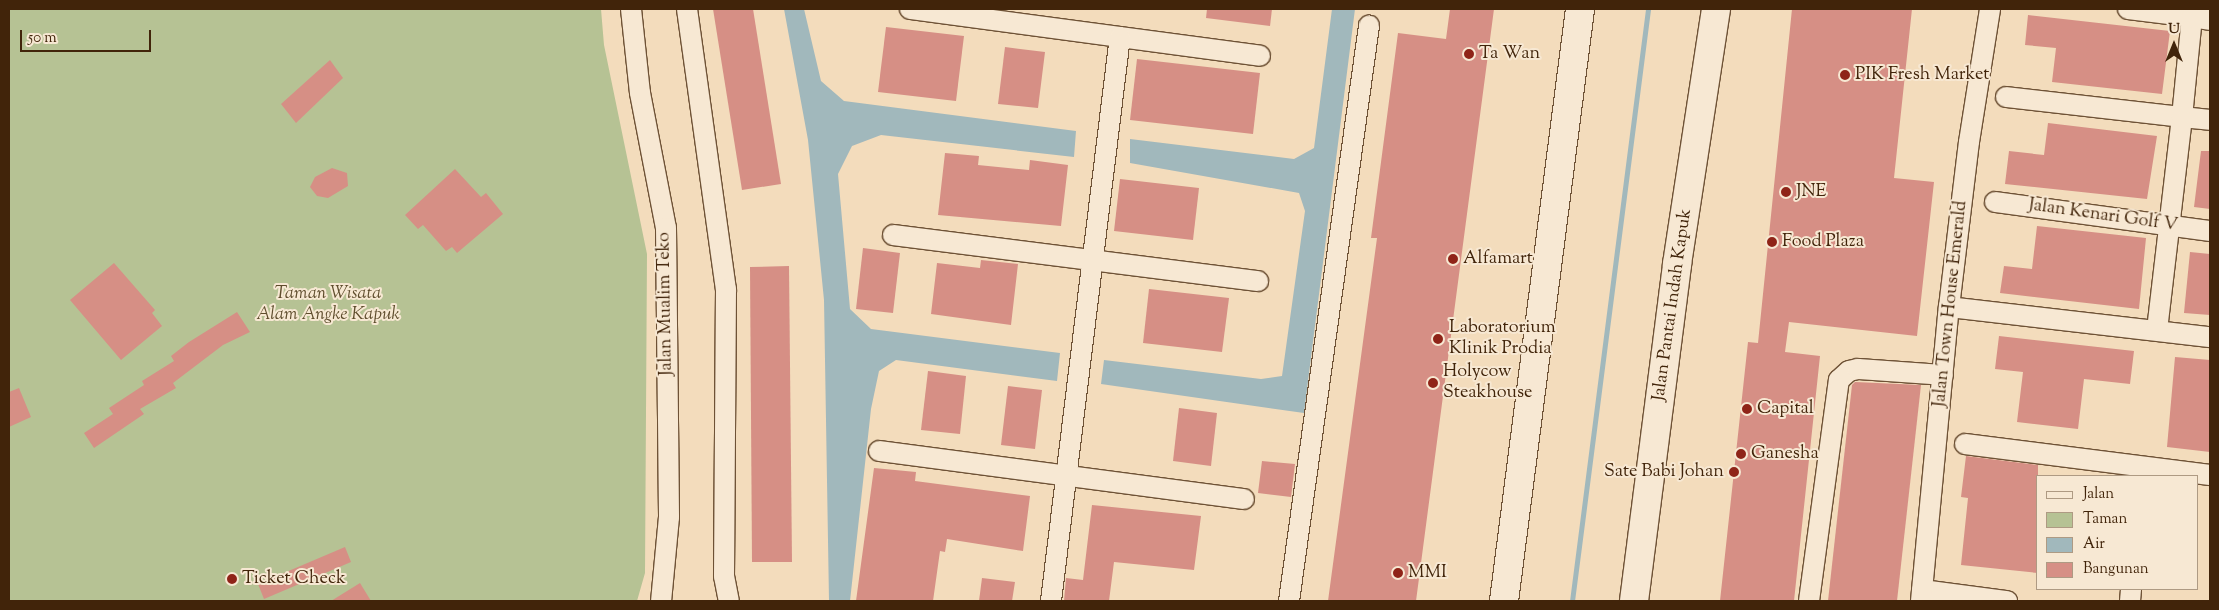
<!DOCTYPE html>
<style>
body{margin:0}
#map{position:relative;width:2219px;height:610px;overflow:hidden;background:#f3dcbc;font-family:"Sorts Mill Goudy",serif}
div>[style]{position:absolute}
.green>*{inset:0;background:#b6c294}
.water>*{inset:0;background:#a1b8bc}
.stream>*{height:5px;margin:-2.5px;padding:0 2.5px;transform-origin:2.5px;border-radius:2.5px;background:#a1b8bc}
.building>*{inset:0;background:#d68f85}
.roads{filter:drop-shadow(1px 0 #6e5236) drop-shadow(-1px 0 #6e5236) drop-shadow(0 1px #6e5236) drop-shadow(0 -1px #6e5236)}
.minor>*{height:20px;margin:-10px;padding:0 10px;transform-origin:10px;border-radius:10px;background:#f7e8d3}
.secondary>*{height:28px;margin:-14px;padding:0 14px;transform-origin:14px;border-radius:14px;background:#f7e8d3}
.dots>*{width:14px;height:14px;translate:-50% -50%;box-sizing:border-box;border:2px solid #f7e8d3;border-radius:50%}
span{translate:-50% -50%;white-space:nowrap;text-align:center;line-height:1.15;-webkit-text-stroke:4px #f7e8d3;paint-order:stroke}
.poi-label{font-size:18px;color:#41240a}
.left{translate:0 -50%;text-align:left}
.right{translate:-100% -50%;text-align:right}
.street-label{font-size:18px;color:#41240a}
.park-label{font-size:18px;color:#5e4c2c;font-style:italic}
.frame{position:absolute;inset:0;border:10px solid #41240a;pointer-events:none}
.legend{position:absolute;left:2036px;top:475px;width:162px;height:115px;box-sizing:border-box;background:#f7e8d3;border:1px solid #ae9a83;margin:0;padding:6px 9px;list-style:none;font-size:15px;color:#41240a}
.legend li{display:flex;align-items:center;gap:10px;height:25px}
.legend b{width:25px;border:1px solid #ae9a83}
.north{position:absolute;left:2149px;top:20px;width:50px;height:50px;-webkit-text-stroke:4px #f7e8d3;paint-order:stroke;rotate:0deg;font-size:14px;font-weight:700;line-height:20px;text-align:center;color:#41240a}
.north::after{content:'';display:block;margin:auto;width:18px;height:22px;background:#41240a;clip-path:polygon(50% 0,100% 100%,50% 72%,0 100%)}
.scale{position:absolute;left:20px;top:30px;width:131px;height:22px;box-sizing:border-box;border:2px solid #41240a;border-top:0;padding-left:6px;font-size:15px;line-height:18px;white-space:nowrap;color:#41240a;-webkit-text-stroke:4px #f7e8d3;paint-order:stroke}
</style>
<div id="map">
<div class="green">
<i style="clip-path:polygon(9px 9px,601px 9px,604px 45px,647px 254px,645px 573px,637px 601px,9px 601px)"></i>
</div>
<div class="water">
<i style="clip-path:polygon(784px 9px,804px 9px,821px 81px,844px 101px,1076px 131px,1074px 157px,881px 135px,852px 146px,838px 174px,850px 309px,871px 329px,1060px 353px,1057px 381px,896px 360px,879px 371px,871px 409px,850px 601px,829px 601px,824px 300px,808px 140px)"></i>
<i style="clip-path:polygon(1332px 9px,1355px 9px,1304px 413px,1101px 384px,1104px 360px,1261px 379px,1282px 376px,1305px 211px,1299px 193px,1130px 163px,1130px 139px,1294px 159px,1314px 148px)"></i>
</div>
<div class="stream">
<i style="left:1572px;top:601px;width:597px;rotate:-82.68deg"></i>
</div>
<div class="building">
<i style="clip-path:polygon(713px 9px,753px 9px,781px 184px,742px 190px)"></i>
<i style="clip-path:polygon(1207px 9px,1272px 9px,1270px 26px,1206px 18px)"></i>
<i style="clip-path:polygon(1450px 9px,1494px 9px,1416px 601px,1328px 601px,1377px 238px,1371px 238px,1398px 33px,1446px 39px)"></i>
<i style="clip-path:polygon(1792px 9px,1912px 9px,1894px 178px,1934px 182px,1917px 336px,1789px 322px,1785px 352px,1820px 356px,1794px 601px,1720px 601px,1748px 342px,1758px 343px)"></i>
<i style="clip-path:polygon(2028px 15px,2170px 31px,2162px 94px,2052px 82px,2056px 48px,2025px 45px)"></i>
<i style="clip-path:polygon(886px 27px,964px 36px,956px 101px,878px 92px)"></i>
<i style="clip-path:polygon(1005px 47px,1045px 52px,1038px 108px,998px 104px)"></i>
<i style="clip-path:polygon(1137px 59px,1260px 73px,1253px 134px,1130px 120px)"></i>
<i style="clip-path:polygon(330px 60px,343px 78px,296px 123px,281px 104px)"></i>
<i style="clip-path:polygon(2048px 123px,2157px 136px,2147px 199px,2005px 184px,2009px 151px,2044px 155px)"></i>
<i style="clip-path:polygon(2201px 151px,2210px 151px,2210px 209px,2194px 207px)"></i>
<i style="clip-path:polygon(945px 153px,979px 156px,978px 165px,1029px 170px,1030px 160px,1068px 165px,1061px 226px,938px 215px)"></i>
<i style="clip-path:polygon(332px 168px,347px 173px,348px 186px,328px 198px,317px 196px,310px 187px,315px 177px)"></i>
<i style="clip-path:polygon(455px 169px,481px 197px,486px 193px,503px 214px,457px 253px,452px 247px,446px 251px,423px 225px,418px 229px,405px 215px)"></i>
<i style="clip-path:polygon(1120px 179px,1199px 188px,1193px 240px,1114px 231px)"></i>
<i style="clip-path:polygon(2037px 226px,2146px 238px,2139px 309px,2000px 293px,2004px 266px,2032px 269px)"></i>
<i style="clip-path:polygon(863px 248px,900px 253px,893px 313px,856px 309px)"></i>
<i style="clip-path:polygon(2190px 252px,2210px 254px,2210px 315px,2184px 313px)"></i>
<i style="clip-path:polygon(981px 260px,1018px 264px,1011px 325px,931px 314px,937px 263px,980px 268px)"></i>
<i style="clip-path:polygon(114px 263px,155px 310px,152px 313px,162px 326px,121px 360px,70px 300px)"></i>
<i style="clip-path:polygon(789px 266px,792px 562px,752px 562px,750px 267px)"></i>
<i style="clip-path:polygon(1149px 289px,1229px 298px,1222px 352px,1143px 343px)"></i>
<i style="clip-path:polygon(237px 312px,250px 332px,223px 345px,173px 383px,176px 388px,140px 409px,144px 414px,94px 448px,84px 433px,113px 414px,109px 408px,144px 385px,142px 381px,174px 361px,171px 356px,189px 342px)"></i>
<i style="clip-path:polygon(1999px 336px,2134px 351px,2130px 384px,2084px 379px,2078px 429px,2017px 422px,2023px 372px,1995px 369px)"></i>
<i style="clip-path:polygon(2175px 357px,2210px 360px,2210px 452px,2167px 447px)"></i>
<i style="clip-path:polygon(928px 371px,966px 376px,960px 434px,921px 430px)"></i>
<i style="clip-path:polygon(1855px 382px,1921px 385px,1897px 601px,1828px 601px,1852px 385px)"></i>
<i style="clip-path:polygon(1008px 386px,1042px 390px,1035px 449px,1001px 445px)"></i>
<i style="clip-path:polygon(19px 388px,31px 417px,9px 427px,9px 392px)"></i>
<i style="clip-path:polygon(1179px 408px,1217px 413px,1211px 466px,1173px 461px)"></i>
<i style="clip-path:polygon(1966px 456px,2038px 465px,2038px 573px,1961px 565px,1968px 498px,1961px 497px)"></i>
<i style="clip-path:polygon(1262px 461px,1295px 464px,1291px 497px,1258px 493px)"></i>
<i style="clip-path:polygon(874px 468px,916px 472px,915px 481px,1030px 496px,1023px 551px,947px 539px,945px 552px,940px 551px,933px 601px,856px 601px)"></i>
<i style="clip-path:polygon(1092px 505px,1201px 516px,1194px 570px,1114px 562px,1109px 601px,1064px 601px,1066px 578px,1083px 580px)"></i>
<i style="clip-path:polygon(345px 547px,351px 562px,264px 599px,258px 584px)"></i>
<i style="clip-path:polygon(982px 578px,1015px 582px,1012px 601px,979px 601px)"></i>
<i style="clip-path:polygon(360px 583px,371px 601px,331px 601px)"></i>
</div>
<div class="roads">
<div class="minor">
<i style="left:631px;top:9px;width:84px;rotate:83.9deg"></i>
<i style="left:640px;top:93px;width:137px;rotate:79.1deg"></i>
<i style="left:666px;top:228px;width:289px;rotate:89.4deg"></i>
<i style="left:669px;top:517px;width:84px;rotate:95.4deg"></i>
<i style="left:687px;top:9px;width:283px;rotate:82.1deg"></i>
<i style="left:726px;top:289px;width:287px;rotate:90.4deg"></i>
<i style="left:724px;top:576px;width:25px;rotate:79deg"></i>
<i style="left:910px;top:9px;width:353px;rotate:7.6deg"></i>
<i style="left:2128px;top:9px;width:64px;rotate:7.1deg"></i>
<i style="left:2006px;top:97px;width:177px;rotate:6.5deg"></i>
<i style="left:2182px;top:117px;width:100px;rotate:-84.3deg"></i>
<i style="left:2192px;top:17px;width:18px;rotate:9deg"></i>
<i style="left:1995px;top:202px;width:217px;rotate:7.7deg"></i>
<i style="left:893px;top:235px;width:368px;rotate:7.2deg"></i>
<i style="left:1949px;top:307px;width:263px;rotate:6.6deg"></i>
<i style="left:2157px;top:330px;width:214px;rotate:-83.3deg"></i>
<i style="left:2182px;top:117px;width:28px;rotate:6deg"></i>
<i style="left:1965px;top:444px;width:247px;rotate:7.2deg"></i>
<i style="left:879px;top:451px;width:368px;rotate:7.5deg"></i>
<i style="left:1922px;top:590px;width:86px;rotate:7.4deg"></i>
<i style="left:1051px;top:601px;width:568px;rotate:-83.03deg"></i>
<i style="left:1289px;top:601px;width:581px;rotate:-82.08deg"></i>
<i style="left:1809px;top:601px;width:223px;rotate:-82.3deg"></i>
<i style="left:1839px;top:380px;width:13px;rotate:-42deg"></i>
<i style="left:1849px;top:371px;width:9px;rotate:-13deg"></i>
<i style="left:1858px;top:369px;width:85px;rotate:4deg"></i>
<i style="left:1921px;top:601px;width:295px;rotate:-84.6deg"></i>
<i style="left:1949px;top:307px;width:166px;rotate:-83.1deg"></i>
<i style="left:1969px;top:142px;width:135px;rotate:-81deg"></i>
<i style="left:2130px;top:601px;width:12px;rotate:-85deg"></i>
</div>
<div class="secondary">
<i style="left:1504px;top:601px;width:597px;rotate:-82.68deg"></i>
<i style="left:1634px;top:601px;width:340px;rotate:-82.7deg"></i>
<i style="left:1677px;top:264px;width:258px;rotate:-81.3deg"></i>
</div>
</div>
<div class="dots">
<i style="left:1469px;top:54px;background:#8f2418"></i>
<i style="left:1845px;top:75px;background:#8f2418"></i>
<i style="left:1786px;top:192px;background:#8f2418"></i>
<i style="left:1772px;top:242px;background:#8f2418"></i>
<i style="left:1453px;top:259px;background:#8f2418"></i>
<i style="left:1438px;top:339px;background:#8f2418"></i>
<i style="left:1433px;top:383px;background:#8f2418"></i>
<i style="left:1747px;top:409px;background:#8f2418"></i>
<i style="left:1741px;top:454px;background:#8f2418"></i>
<i style="left:1734px;top:472px;background:#8f2418"></i>
<i style="left:1398px;top:573px;background:#8f2418"></i>
<i style="left:232px;top:579px;background:#8f2418"></i>
</div>
<div class="poi-label">
<span class="left" style="left:1479px;top:54px">Ta Wan</span>
<span class="left" style="left:1855px;top:75px">PIK Fresh Market</span>
<span class="left" style="left:1796px;top:192px">JNE</span>
<span class="left" style="left:1782px;top:242px">Food Plaza</span>
<span class="left" style="left:1463px;top:259px">Alfamart</span>
<span class="left" style="left:1449px;top:339px">Laboratorium<br>Klinik Prodia</span>
<span class="left" style="left:1443px;top:383px">Holycow<br>Steakhouse</span>
<span class="left" style="left:1757px;top:409px">Capital</span>
<span class="left" style="left:1751px;top:454px">Ganesha</span>
<span class="right" style="left:1724px;top:472px">Sate Babi Johan</span>
<span class="left" style="left:1408px;top:573px">MMI</span>
<span class="left" style="left:242px;top:579px">Ticket Check</span>
</div>
<div class="street-label">
<span style="left:2103px;top:216px;rotate:8deg">Jalan Kenari Golf V</span>
<span style="left:666px;top:304px;rotate:-91deg">Jalan Mualim Teko</span>
<span style="left:1951px;top:304px;rotate:-84deg">Jalan Town House Emerald</span>
<span style="left:1673px;top:305px;rotate:-82deg">Jalan Pantai Indah Kapuk</span>
</div>
<div class="park-label">
<span style="left:328px;top:305px">Taman Wisata<br>Alam Angke Kapuk</span>
</div>
<div class="frame"></div>
<ul class="legend">
<li><b style="height:6px;background:#f7e8d3"></b>Jalan</li>
<li><b style="height:14px;background:#b6c294"></b>Taman</li>
<li><b style="height:14px;background:#a1b8bc"></b>Air</li>
<li><b style="height:14px;background:#d68f85"></b>Bangunan</li>
</ul>
<div class="north">U</div>
<div class="scale">50 m</div>
</div>
